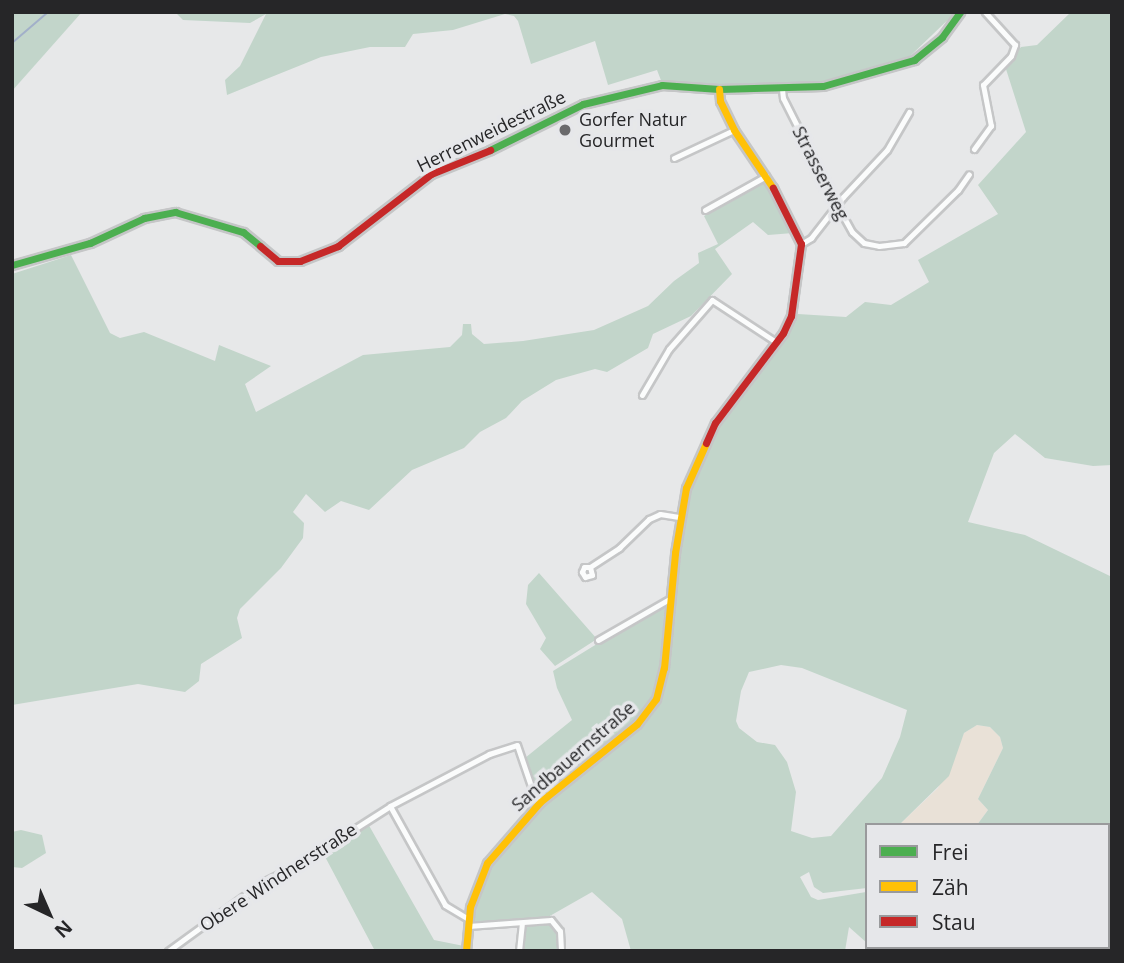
<!DOCTYPE html>
<meta charset="utf-8">
<style>
body{margin:0}
#map{position:relative;width:1124px;height:963px;overflow:hidden;background:#e7e8e9;font-family:"Open Sans",sans-serif}
div>[style]{position:absolute}
.commercial>*{inset:0;background:#e9e1d7}
.green>*{inset:0;background:#c2d5ca}
.stream>*{height:2px;margin:-1px;padding:0 1px;transform-origin:1px;border-radius:1px;background:#a2b0c9}
.roads{filter:drop-shadow(2px 0 #c5c6c7) drop-shadow(-2px 0 #c5c6c7) drop-shadow(0 2px #c5c6c7) drop-shadow(0 -2px #c5c6c7)}
.street>*{height:5px;margin:-2.5px;padding:0 2.5px;transform-origin:2.5px;border-radius:2.5px;background:#fbfcfc}
.fast>*{height:7px;margin:-3.5px;padding:0 3.5px;transform-origin:3.5px;border-radius:3.5px;background:#4caf50}
.slow>*{height:7px;margin:-3.5px;padding:0 3.5px;transform-origin:3.5px;border-radius:3.5px;background:#ffc107}
.jam>*{height:7px;margin:-3.5px;padding:0 3.5px;transform-origin:3.5px;border-radius:3.5px;background:#c62828}
.dots>*{width:19px;height:19px;translate:-50% -50%;box-sizing:border-box;border:4px solid #e6e7ea;border-radius:50%}
span{translate:-50% -50%;white-space:nowrap;text-align:center;line-height:1.15;-webkit-text-stroke:7px #e6e7ea;paint-order:stroke}
.poi-label{font-size:18px;color:#262628}
.left{translate:0 -50%;text-align:left}
.street-label{font-size:18px;color:#262628}
.frame{position:absolute;inset:0;border:14px solid #262628;pointer-events:none}
.legend{position:absolute;left:865px;top:823px;width:245px;height:126px;box-sizing:border-box;background:#e6e7ea;border:2px solid #999a9c;margin:0;padding:9px 12px;list-style:none;font-size:21px;color:#262628}
.legend li{display:flex;align-items:center;gap:14px;height:35px}
.legend b{width:35px;border:2px solid #999a9c}
.north{position:absolute;left:14px;top:879px;width:70px;height:70px;-webkit-text-stroke:5px #e6e7ea;paint-order:stroke;rotate:136deg;font-size:19px;font-weight:700;line-height:28px;text-align:center;color:#262628}
.north::after{content:'';display:block;margin:auto;width:24px;height:32px;background:#262628;clip-path:polygon(50% 0,100% 100%,50% 72%,0 100%)}
</style>
<div id="map">
<div class="commercial">
<i style="clip-path:polygon(977px 725px,990px 727px,1000px 737px,1003px 748px,978px 799px,988px 810px,977px 825px,899px 825px,938px 788px,964px 733px)"></i>
</div>
<div class="green">
<i style="clip-path:polygon(12px 12px,82px 12px,12px 91px)"></i>
<i style="clip-path:polygon(175px 12px,956px 12px,906px 60px,810px 85px,708px 86px,662px 83px,657px 70px,608px 85px,595px 41px,531px 64px,518px 21px,514px 16px,505px 14px,453px 30px,413px 34px,405px 47px,370px 47px,321px 57px,227px 95px,225px 80px,240px 66px,266px 14px,250px 23px,183px 20px)"></i>
<i style="clip-path:polygon(evenodd,1071px 12px,1112px 12px,1112px 465px,1093px 466px,1045px 458px,1015px 434px,994px 453px,968px 522px,1025px 535px,1112px 577px,1112px 901px,1108px 902px,1108px 825px,977px 825px,988px 810px,978px 799px,1003px 748px,1000px 737px,990px 727px,977px 725px,964px 733px,949px 776px,899px 825px,867px 825px,867px 888px,823px 893px,814px 887px,809px 872px,800px 877px,811px 897px,818px 900px,866px 892px,867px 943px,849px 927px,845px 951px,631px 951px,622px 919px,592px 892px,548px 917px,521px 922px,474px 923px,472px 907px,488px 867px,543px 803px,627px 738px,656px 702px,667px 667px,681px 523px,694px 478px,715px 428px,785px 338px,798px 314px,846px 317px,865px 302px,891px 305px,929px 282px,918px 260px,998px 214px,978px 185px,1026px 132px,1005px 66px,1021px 47px,1037px 45px,1071px 12px,781px 665px,802px 668px,907px 710px,900px 737px,882px 778px,831px 836px,812px 838px,791px 831px,796px 792px,787px 762px,775px 745px,757px 742px,739px 728px,736px 721px,741px 691px,749px 672px,781px 665px)"></i>
<i style="clip-path:polygon(763px 181px,767px 181px,793px 233px,768px 235px,753px 222px,715px 249px,732px 274px,691px 316px,653px 334px,648px 348px,607px 372px,595px 369px,556px 380px,522px 401px,506px 418px,480px 432px,464px 448px,412px 470px,369px 510px,341px 501px,325px 512px,306px 494px,293px 512px,304px 523px,303px 538px,281px 568px,240px 609px,237px 618px,242px 638px,201px 664px,199px 681px,185px 692px,138px 684px,12px 705px,12px 274px,71px 255px,110px 333px,120px 338px,144px 332px,215px 361px,219px 345px,271px 366px,245px 384px,256px 412px,363px 355px,450px 347px,462px 335px,463px 324px,471px 324px,472px 334px,484px 344px,523px 341px,594px 330px,648px 306px,674px 281px,699px 263px,698px 253px,718px 244px,704px 216px)"></i>
<i style="clip-path:polygon(539px 573px,597px 639px,555px 666px,540px 649px,546px 638px,526px 604px,528px 585px)"></i>
<i style="clip-path:polygon(665px 602px,659px 680px,651px 702px,640px 717px,611px 741px,546px 793px,537px 793px,525px 758px,572px 720px,557px 688px,553px 671px)"></i>
<i style="clip-path:polygon(367px 822px,434px 940px,464px 946px,464px 951px,375px 951px,322px 851px)"></i>
<i style="clip-path:polygon(21px 830px,42px 835px,46px 853px,22px 868px,12px 867px,12px 832px)"></i>
<i style="clip-path:polygon(538px 922px,553px 922px,557px 929px,559px 951px,522px 951px,526px 926px)"></i>
</div>
<div class="stream">
<i style="left:12px;top:43px;width:48px;rotate:-40.7deg"></i>
<i style="left:1108px;top:886px;width:6px;rotate:-45deg"></i>
<i style="left:1058px;top:951px;width:5px;rotate:-53deg"></i>
</div>
<div class="roads">
<div class="street">
<i style="left:782px;top:89px;width:9px;rotate:84deg"></i>
<i style="left:783px;top:98px;width:120px;rotate:63.2deg"></i>
<i style="left:837px;top:205px;width:31px;rotate:61deg"></i>
<i style="left:852px;top:232px;width:16px;rotate:43deg"></i>
<i style="left:864px;top:243px;width:15px;rotate:11deg"></i>
<i style="left:879px;top:246px;width:25px;rotate:-7deg"></i>
<i style="left:904px;top:243px;width:76px;rotate:-44.5deg"></i>
<i style="left:958px;top:190px;width:19px;rotate:-55deg"></i>
<i style="left:974px;top:149px;width:29px;rotate:-54deg"></i>
<i style="left:991px;top:126px;width:42px;rotate:-101deg"></i>
<i style="left:983px;top:85px;width:40px;rotate:-46deg"></i>
<i style="left:1011px;top:56px;width:12px;rotate:-70deg"></i>
<i style="left:1015px;top:45px;width:45px;rotate:-132.3deg"></i>
<i style="left:674px;top:158px;width:66px;rotate:-25deg"></i>
<i style="left:705px;top:210px;width:70px;rotate:-29.1deg"></i>
<i style="left:801px;top:244px;width:12px;rotate:-31deg"></i>
<i style="left:811px;top:238px;width:52px;rotate:-52deg"></i>
<i style="left:843px;top:197px;width:64px;rotate:-46.9deg"></i>
<i style="left:887px;top:150px;width:44px;rotate:-59.9deg"></i>
<i style="left:642px;top:395px;width:53px;rotate:-59.6deg"></i>
<i style="left:669px;top:349px;width:65px;rotate:-48.7deg"></i>
<i style="left:712px;top:300px;width:77px;rotate:33.3deg"></i>
<i style="left:590px;top:567px;width:8px;rotate:76deg"></i>
<i style="left:592px;top:575px;width:7px;rotate:164deg"></i>
<i style="left:585px;top:577px;width:6px;rotate:-121deg"></i>
<i style="left:582px;top:572px;width:5px;rotate:-68deg"></i>
<i style="left:584px;top:567px;width:6px"></i>
<i style="left:590px;top:567px;width:35px;rotate:-33deg"></i>
<i style="left:619px;top:548px;width:42px;rotate:-44deg"></i>
<i style="left:649px;top:519px;width:12px;rotate:-24deg"></i>
<i style="left:660px;top:514px;width:19px;rotate:9deg"></i>
<i style="left:598px;top:640px;width:84px;rotate:-29.9deg"></i>
<i style="left:390px;top:806px;width:113px;rotate:60.9deg"></i>
<i style="left:445px;top:905px;width:27px;rotate:31deg"></i>
<i style="left:468px;top:926px;width:83px;rotate:-4.1deg"></i>
<i style="left:551px;top:920px;width:14px;rotate:51deg"></i>
<i style="left:560px;top:931px;width:20px;rotate:87deg"></i>
<i style="left:168px;top:951px;width:117px;rotate:-36deg"></i>
<i style="left:263px;top:882px;width:42px;rotate:-26.6deg"></i>
<i style="left:301px;top:863px;width:106px;rotate:-32.6deg"></i>
<i style="left:390px;top:806px;width:112px;rotate:-27.7deg"></i>
<i style="left:489px;top:754px;width:29px;rotate:-18deg"></i>
<i style="left:517px;top:745px;width:46px;rotate:71.2deg"></i>
<i style="left:532px;top:789px;width:15px;rotate:58deg"></i>
<i style="left:519px;top:951px;width:28px;rotate:-84deg"></i>
<i style="left:948px;top:951px;width:4px;rotate:-63deg"></i>
</div>
<div class="fast">
<i style="left:490px;top:150px;width:104px;rotate:-26.3deg"></i>
<i style="left:583px;top:104px;width:81px;rotate:-13.5deg"></i>
<i style="left:662px;top:85px;width:57px;rotate:4deg"></i>
<i style="left:719px;top:89px;width:104px;rotate:-1.7deg"></i>
<i style="left:823px;top:86px;width:95px;rotate:-15.9deg"></i>
<i style="left:914px;top:60px;width:36px;rotate:-39deg"></i>
<i style="left:942px;top:37px;width:31px;rotate:-54deg"></i>
<i style="left:12px;top:265px;width:81px;rotate:-15.8deg"></i>
<i style="left:90px;top:243px;width:60px;rotate:-24.8deg"></i>
<i style="left:144px;top:218px;width:32px;rotate:-11deg"></i>
<i style="left:175px;top:212px;width:71px;rotate:16.4deg"></i>
<i style="left:243px;top:232px;width:22px;rotate:39deg"></i>
</div>
<div class="slow">
<i style="left:719px;top:89px;width:12px;rotate:85deg"></i>
<i style="left:720px;top:101px;width:32px;rotate:64deg"></i>
<i style="left:734px;top:130px;width:70px;rotate:56.1deg"></i>
<i style="left:466px;top:951px;width:44px;rotate:-84.8deg"></i>
<i style="left:470px;top:907px;width:47px;rotate:-68.9deg"></i>
<i style="left:487px;top:863px;width:81px;rotate:-49deg"></i>
<i style="left:540px;top:802px;width:124px;rotate:-38.8deg"></i>
<i style="left:637px;top:724px;width:31px;rotate:-53deg"></i>
<i style="left:656px;top:699px;width:32px;rotate:-76deg"></i>
<i style="left:664px;top:668px;width:116px;rotate:-84.5deg"></i>
<i style="left:675px;top:553px;width:66px;rotate:-80.4deg"></i>
<i style="left:686px;top:488px;width:49px;rotate:-66deg"></i>
</div>
<div class="jam">
<i style="left:260px;top:246px;width:23px;rotate:40deg"></i>
<i style="left:278px;top:261px;width:22px"></i>
<i style="left:300px;top:261px;width:41px;rotate:-21.5deg"></i>
<i style="left:338px;top:246px;width:118px;rotate:-37.7deg"></i>
<i style="left:431px;top:174px;width:64px;rotate:-22.1deg"></i>
<i style="left:706px;top:443px;width:22px;rotate:-66deg"></i>
<i style="left:715px;top:423px;width:113px;rotate:-52.9deg"></i>
<i style="left:783px;top:333px;width:19px;rotate:-65deg"></i>
<i style="left:791px;top:316px;width:73px;rotate:-82.1deg"></i>
<i style="left:801px;top:244px;width:63px;rotate:-116.6deg"></i>
</div>
</div>
<div class="dots">
<i style="left:565px;top:130px;background:#6a6a6c"></i>
</div>
<div class="poi-label">
<span class="left" style="left:579px;top:130px">Gorfer Natur<br>Gourmet</span>
</div>
<div class="street-label">
<span style="left:491px;top:131px;rotate:-26deg">Herrenweidestraße</span>
<span style="left:821px;top:173px;rotate:63deg">Strasserweg</span>
<span style="left:573px;top:756px;rotate:-41deg">Sandbauernstraße</span>
<span style="left:278px;top:877px;rotate:-33deg">Obere Windnerstraße</span>
</div>
<div class="frame"></div>
<ul class="legend">
<li><b style="height:9px;background:#4caf50"></b>Frei</li>
<li><b style="height:9px;background:#ffc107"></b>Zäh</li>
<li><b style="height:9px;background:#c62828"></b>Stau</li>
</ul>
<div class="north">N</div>
</div>
